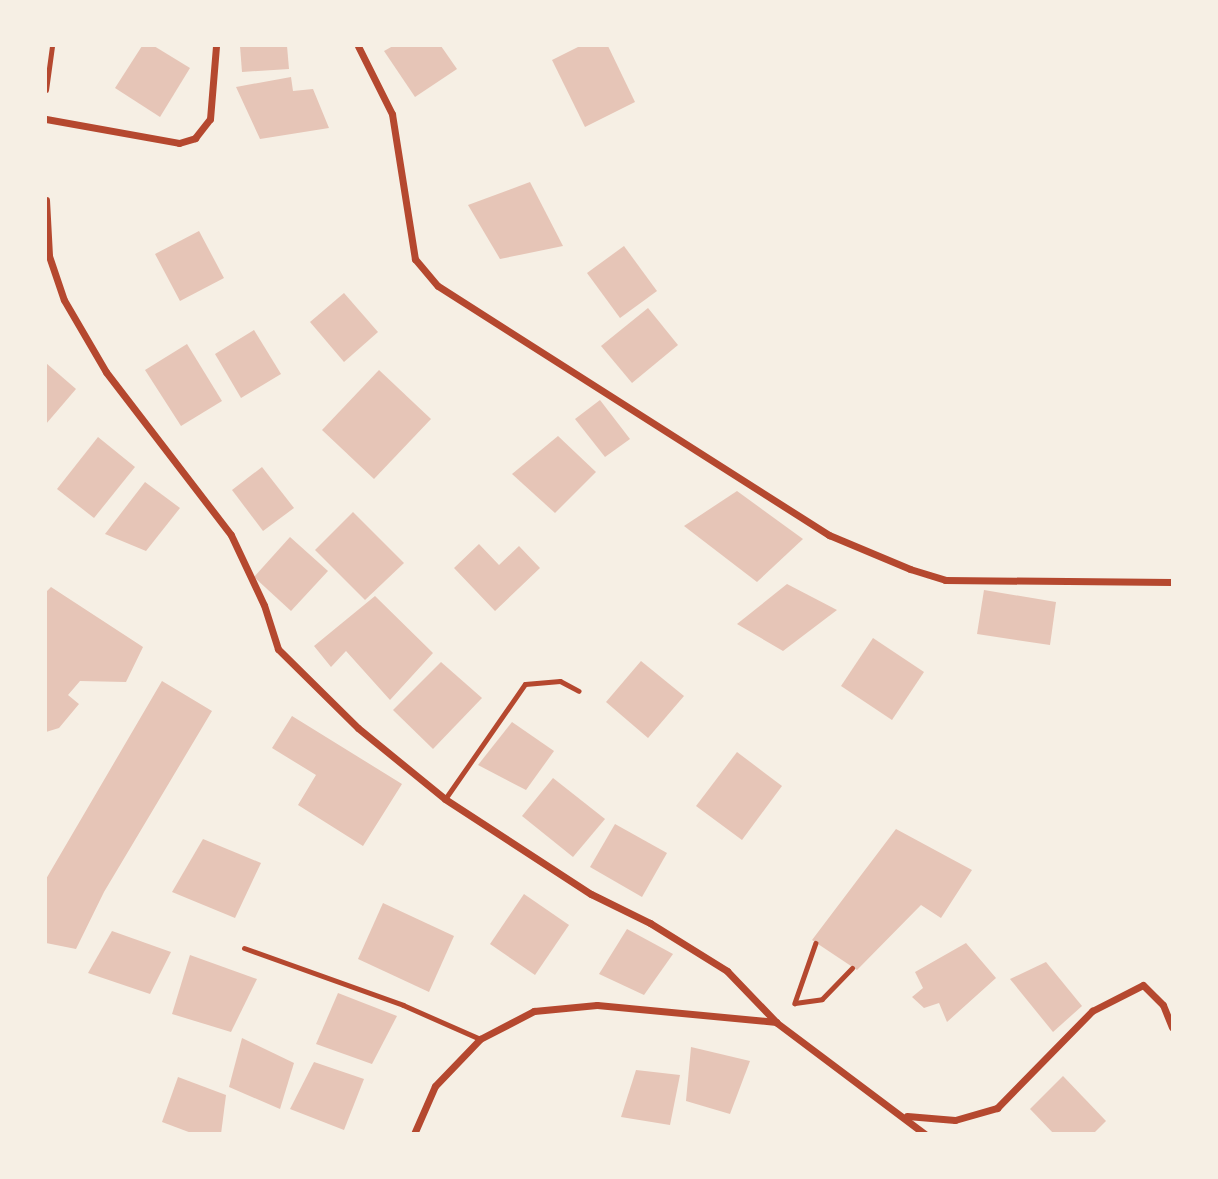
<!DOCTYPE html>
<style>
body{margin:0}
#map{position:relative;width:1218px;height:1179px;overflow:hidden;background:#f6efe4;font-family:Poppins,sans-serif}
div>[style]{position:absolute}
.building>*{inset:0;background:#e6c5b7}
.path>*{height:4.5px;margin:-2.25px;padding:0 2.25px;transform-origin:2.25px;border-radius:2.25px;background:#b5482f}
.service>*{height:5px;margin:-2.5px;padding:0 2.5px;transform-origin:2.5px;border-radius:2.5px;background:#b5482f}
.minor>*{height:7px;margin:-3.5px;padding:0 3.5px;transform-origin:3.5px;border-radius:3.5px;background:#b5482f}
span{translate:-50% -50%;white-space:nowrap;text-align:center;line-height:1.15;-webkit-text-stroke:5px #f6efe4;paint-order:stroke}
.frame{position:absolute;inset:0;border:47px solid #f6efe4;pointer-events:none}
</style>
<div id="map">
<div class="building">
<i style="clip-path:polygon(142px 46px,154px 46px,190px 68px,160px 117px,115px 88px)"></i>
<i style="clip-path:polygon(240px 46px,287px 46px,289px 69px,242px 72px)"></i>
<i style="clip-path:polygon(393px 46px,441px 46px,457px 69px,415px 97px,384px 51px)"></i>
<i style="clip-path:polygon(580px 46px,608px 46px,635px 102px,585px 127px,552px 60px)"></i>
<i style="clip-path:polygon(291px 77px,293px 91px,313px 89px,329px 128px,260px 139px,236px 87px)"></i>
<i style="clip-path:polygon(530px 182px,563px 246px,500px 259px,468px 205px)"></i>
<i style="clip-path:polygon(199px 231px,224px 278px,180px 301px,155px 254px)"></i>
<i style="clip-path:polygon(624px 246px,657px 291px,620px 318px,587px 273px)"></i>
<i style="clip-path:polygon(344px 293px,378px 332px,344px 362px,310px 322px)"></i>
<i style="clip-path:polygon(648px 308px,678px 345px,632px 383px,601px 346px)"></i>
<i style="clip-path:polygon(254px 330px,281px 374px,241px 398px,215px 354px)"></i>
<i style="clip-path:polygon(187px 344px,222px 401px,181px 426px,145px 370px)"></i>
<i style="clip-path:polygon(46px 363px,76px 389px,46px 424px)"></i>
<i style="clip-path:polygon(379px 370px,431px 419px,374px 479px,322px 430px)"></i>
<i style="clip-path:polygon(600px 400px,630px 439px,605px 457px,575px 419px)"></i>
<i style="clip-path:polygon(558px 436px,596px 472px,555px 513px,512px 474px)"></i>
<i style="clip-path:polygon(98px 437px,135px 467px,94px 518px,57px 489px)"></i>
<i style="clip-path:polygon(262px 467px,294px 508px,263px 531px,232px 490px)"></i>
<i style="clip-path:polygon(145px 482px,180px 508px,146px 551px,105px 534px)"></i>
<i style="clip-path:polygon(737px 491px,803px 539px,757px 582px,684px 526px)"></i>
<i style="clip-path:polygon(353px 512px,404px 563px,365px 600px,315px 550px)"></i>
<i style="clip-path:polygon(290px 537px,328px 571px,291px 611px,254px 577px)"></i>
<i style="clip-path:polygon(479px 544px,499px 565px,519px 546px,540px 568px,495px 611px,454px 568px)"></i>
<i style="clip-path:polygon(787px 584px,837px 610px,783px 651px,737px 624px)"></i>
<i style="clip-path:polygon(51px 587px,143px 647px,126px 682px,80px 681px,68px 695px,79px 704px,59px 728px,46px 732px,46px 592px)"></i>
<i style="clip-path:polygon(984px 590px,1056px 602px,1050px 645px,977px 634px)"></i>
<i style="clip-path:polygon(375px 596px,433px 653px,390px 700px,346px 651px,331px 667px,314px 646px)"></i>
<i style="clip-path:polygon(873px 638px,924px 672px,892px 720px,841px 686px)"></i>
<i style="clip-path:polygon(641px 661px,684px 696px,648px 738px,606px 702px)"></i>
<i style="clip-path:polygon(441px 662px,482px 698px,433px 749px,393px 710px)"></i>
<i style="clip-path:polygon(162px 681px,212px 711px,104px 892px,76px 949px,46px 943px,46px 879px)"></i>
<i style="clip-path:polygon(292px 716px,402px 784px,363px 846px,298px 805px,316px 775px,272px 748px)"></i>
<i style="clip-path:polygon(512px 722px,554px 751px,526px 790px,478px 765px)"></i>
<i style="clip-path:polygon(737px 752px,782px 786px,742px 840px,696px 806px)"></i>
<i style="clip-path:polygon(553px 778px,605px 819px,573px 857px,522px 816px)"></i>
<i style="clip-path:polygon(615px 824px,667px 853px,642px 897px,590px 867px)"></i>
<i style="clip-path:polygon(896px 829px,972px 870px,941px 918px,921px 905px,857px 970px,812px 940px)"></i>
<i style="clip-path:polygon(203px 839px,261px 863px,235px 918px,172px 892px)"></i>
<i style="clip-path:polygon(524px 894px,569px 925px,535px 975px,490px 944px)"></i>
<i style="clip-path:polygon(383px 903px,454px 936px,429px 992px,358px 959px)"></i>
<i style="clip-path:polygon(627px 929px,673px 954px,644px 995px,599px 974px)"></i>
<i style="clip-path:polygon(112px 931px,171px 952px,150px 994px,88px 973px)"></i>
<i style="clip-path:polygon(966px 943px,996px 978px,947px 1022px,939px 1003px,924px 1008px,912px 997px,923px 988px,915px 972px)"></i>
<i style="clip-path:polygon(190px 955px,257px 979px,231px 1032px,172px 1014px)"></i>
<i style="clip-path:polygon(1046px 962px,1082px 1006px,1053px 1032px,1010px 979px)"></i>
<i style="clip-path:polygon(338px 993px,397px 1016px,372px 1064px,316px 1044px)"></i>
<i style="clip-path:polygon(242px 1038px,294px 1063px,280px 1109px,229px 1087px)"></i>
<i style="clip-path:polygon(691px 1047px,750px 1061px,730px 1114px,686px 1101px)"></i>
<i style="clip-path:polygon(314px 1062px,364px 1079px,344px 1130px,290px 1109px)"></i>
<i style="clip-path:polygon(636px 1070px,680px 1075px,670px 1125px,621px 1117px)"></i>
<i style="clip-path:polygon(1063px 1076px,1106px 1121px,1093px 1134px,1054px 1134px,1030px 1109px)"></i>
<i style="clip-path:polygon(178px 1077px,226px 1095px,221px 1134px,194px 1134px,162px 1122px)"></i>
</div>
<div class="path">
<i style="left:816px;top:943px;width:64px;rotate:109.3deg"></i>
<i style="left:795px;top:1003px;width:27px;rotate:-8deg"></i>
<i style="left:822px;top:999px;width:43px;rotate:-45.9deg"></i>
</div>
<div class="service">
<i style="left:46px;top:90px;width:44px;rotate:-82.2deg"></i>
<i style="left:445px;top:799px;width:140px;rotate:-55.2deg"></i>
<i style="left:525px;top:684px;width:35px;rotate:-5deg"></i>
<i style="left:560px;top:681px;width:21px;rotate:28deg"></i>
<i style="left:244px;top:948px;width:169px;rotate:19.7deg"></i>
<i style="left:403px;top:1005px;width:84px;rotate:23.8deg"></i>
</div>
<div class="minor">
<i style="left:358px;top:46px;width:76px;rotate:63.4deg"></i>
<i style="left:392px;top:114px;width:147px;rotate:81deg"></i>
<i style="left:415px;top:259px;width:35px;rotate:50deg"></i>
<i style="left:438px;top:286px;width:464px;rotate:32.5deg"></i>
<i style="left:829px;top:535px;width:88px;rotate:22.8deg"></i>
<i style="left:910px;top:569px;width:37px;rotate:17deg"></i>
<i style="left:945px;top:580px;width:227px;rotate:0.5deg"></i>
<i style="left:46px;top:119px;width:135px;rotate:10.2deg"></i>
<i style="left:179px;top:143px;width:17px;rotate:-17deg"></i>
<i style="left:195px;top:138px;width:24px;rotate:-52deg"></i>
<i style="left:210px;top:119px;width:73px;rotate:-85.3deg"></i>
<i style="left:46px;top:200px;width:56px;rotate:86.9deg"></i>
<i style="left:49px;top:256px;width:46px;rotate:71.2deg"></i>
<i style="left:64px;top:300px;width:83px;rotate:59.7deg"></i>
<i style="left:106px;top:372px;width:205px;rotate:52.5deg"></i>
<i style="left:231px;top:535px;width:77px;rotate:64.8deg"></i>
<i style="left:264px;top:605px;width:46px;rotate:72.3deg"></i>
<i style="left:278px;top:649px;width:112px;rotate:44.6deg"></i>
<i style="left:358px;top:728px;width:112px;rotate:39.2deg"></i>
<i style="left:445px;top:799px;width:174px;rotate:33.1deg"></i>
<i style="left:591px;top:894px;width:66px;rotate:26.2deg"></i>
<i style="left:650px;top:923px;width:91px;rotate:31.9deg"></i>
<i style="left:727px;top:971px;width:72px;rotate:46.1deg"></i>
<i style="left:777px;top:1023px;width:185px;rotate:36.9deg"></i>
<i style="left:907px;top:1116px;width:48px;rotate:4.8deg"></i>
<i style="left:955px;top:1120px;width:44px;rotate:-15.9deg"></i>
<i style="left:997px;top:1108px;width:136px;rotate:-45.6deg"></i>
<i style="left:1092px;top:1011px;width:57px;rotate:-27deg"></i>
<i style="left:1143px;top:985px;width:28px;rotate:45deg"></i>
<i style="left:1163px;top:1005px;width:24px;rotate:68deg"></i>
<i style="left:414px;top:1134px;width:52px;rotate:-66.4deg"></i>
<i style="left:435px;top:1086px;width:65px;rotate:-46.2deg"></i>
<i style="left:480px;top:1039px;width:61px;rotate:-27.4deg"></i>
<i style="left:534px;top:1011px;width:63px;rotate:-5.4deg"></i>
<i style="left:597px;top:1005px;width:180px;rotate:5.4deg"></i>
</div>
<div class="frame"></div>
</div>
